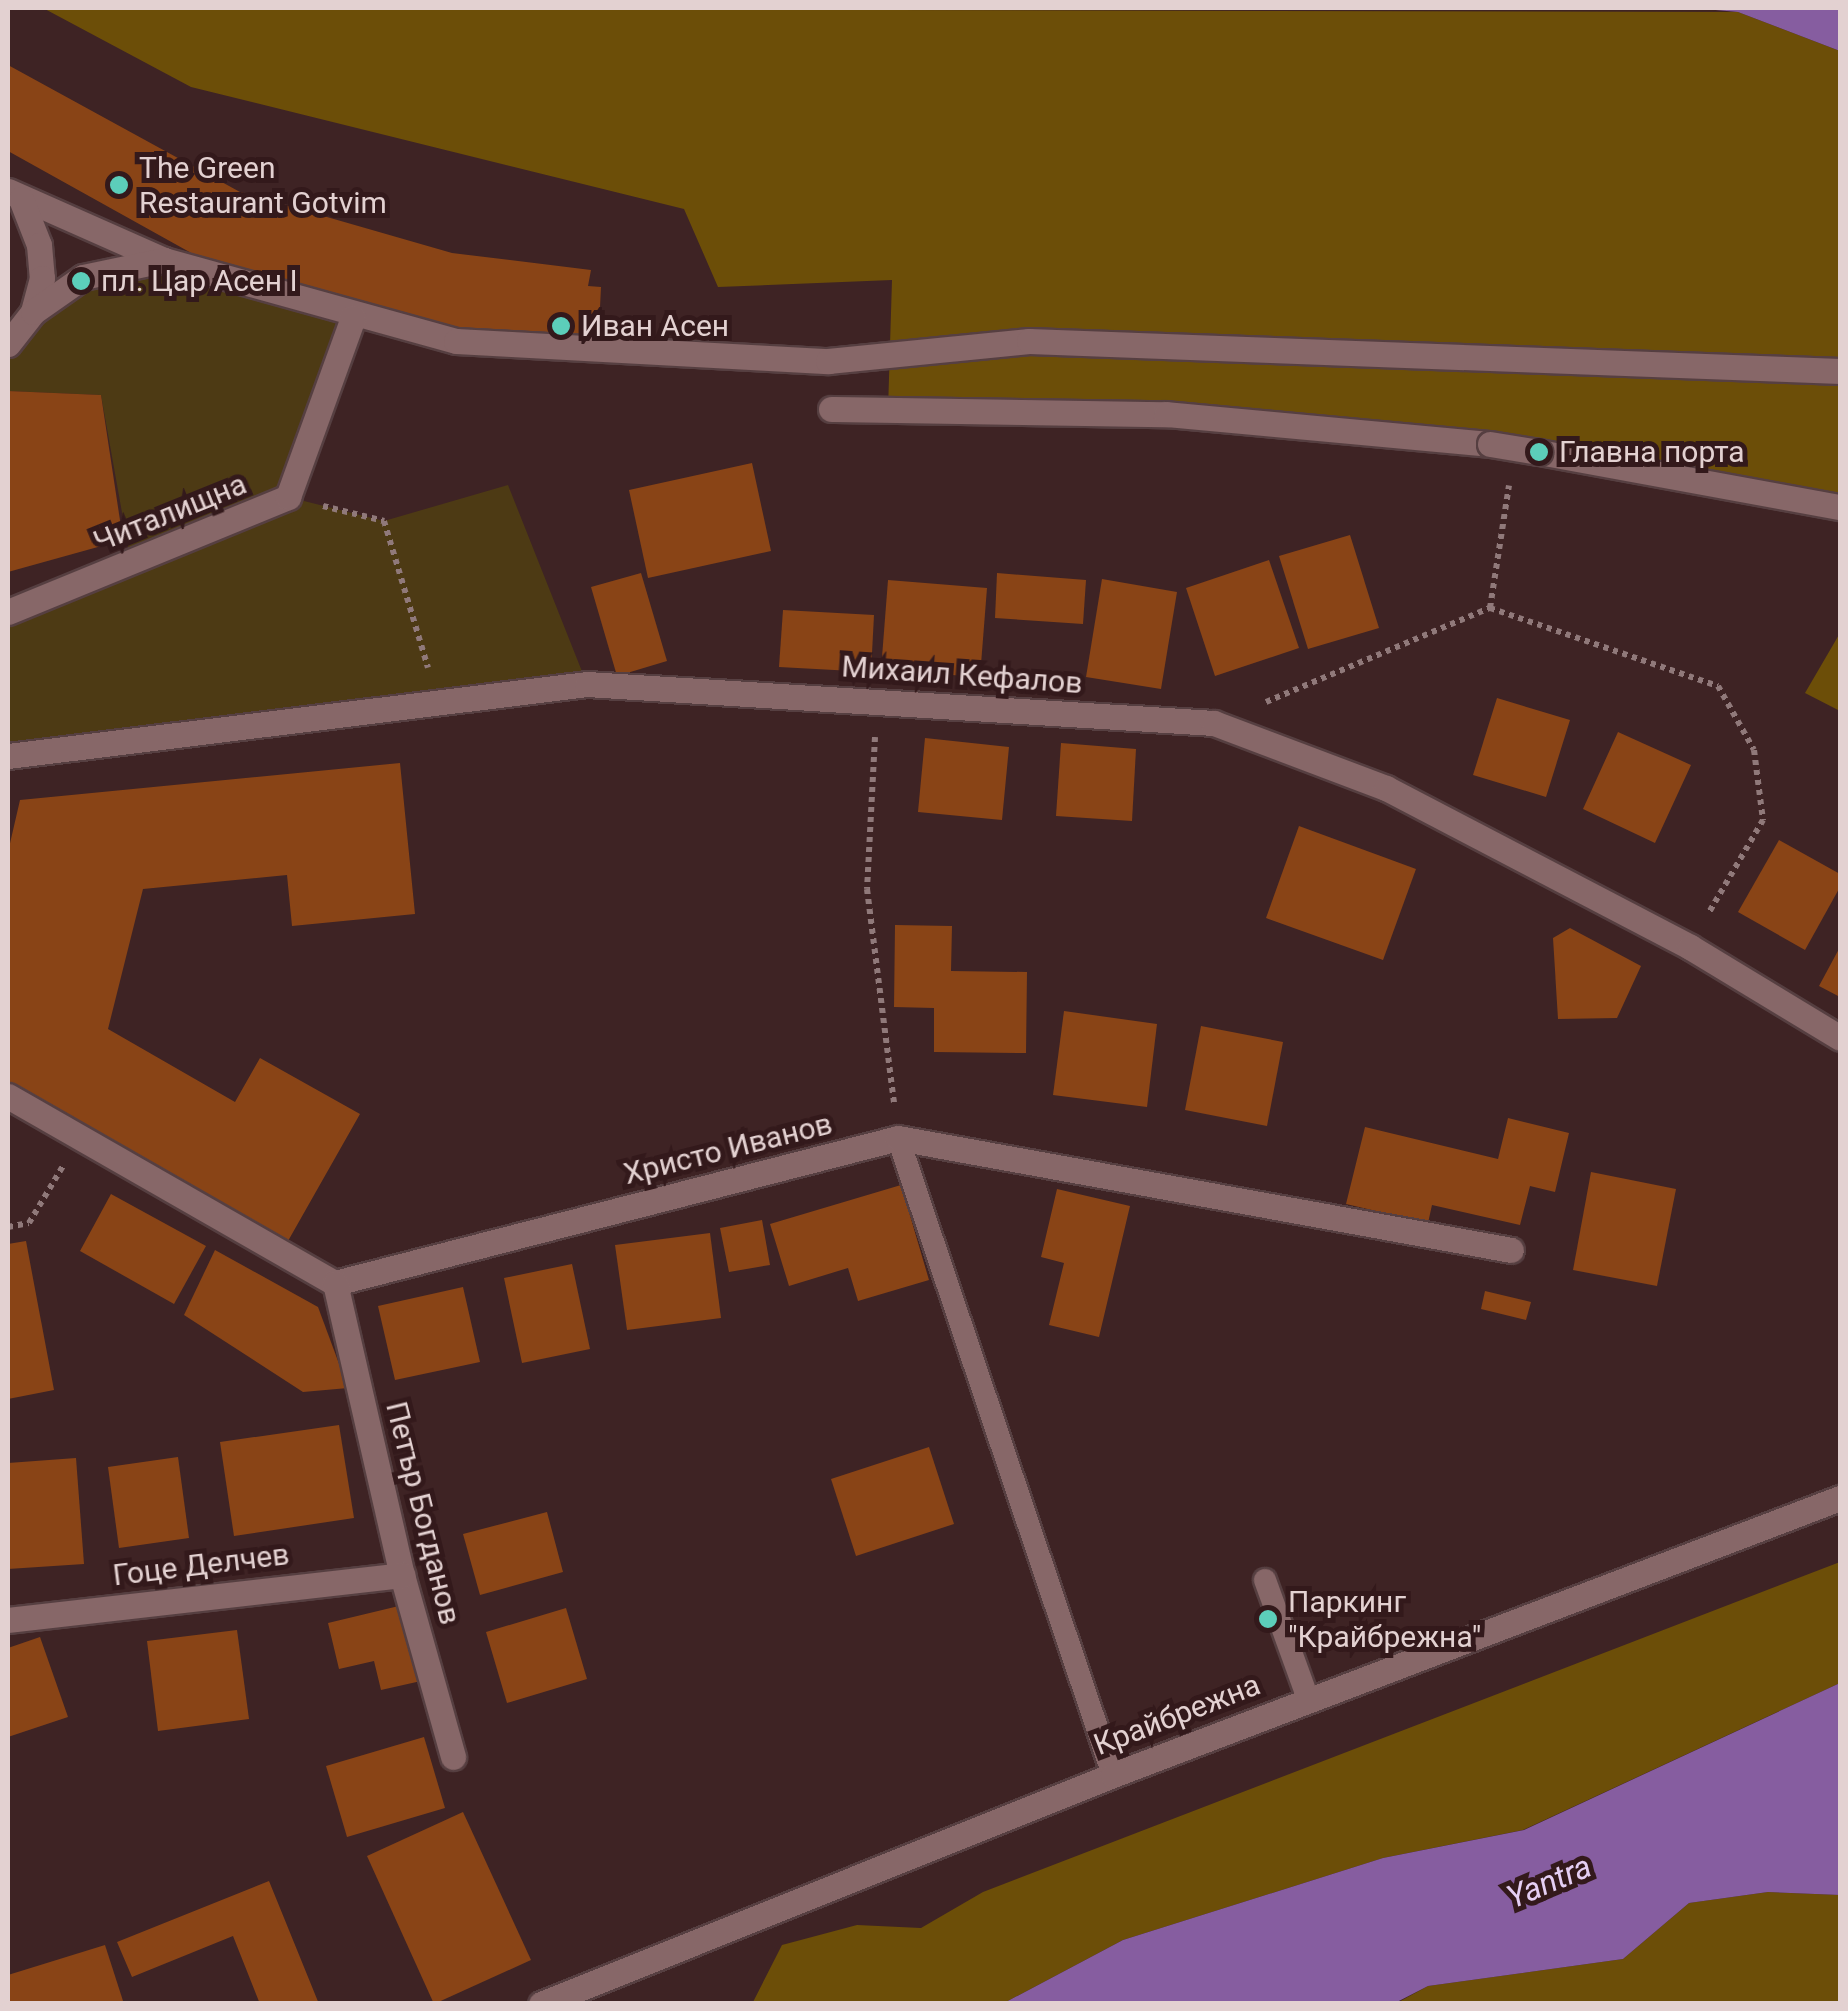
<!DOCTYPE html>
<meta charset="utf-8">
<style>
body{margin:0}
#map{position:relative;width:1848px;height:2011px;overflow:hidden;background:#3e2324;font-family:Roboto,sans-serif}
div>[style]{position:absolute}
.green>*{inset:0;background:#4d3a14}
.forest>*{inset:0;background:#6c4e08}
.water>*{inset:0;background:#865da0}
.building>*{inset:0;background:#894416}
.path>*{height:6px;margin-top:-3px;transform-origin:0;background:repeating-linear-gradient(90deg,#90797a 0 5px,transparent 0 10px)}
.roads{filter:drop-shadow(2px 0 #563f41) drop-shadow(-2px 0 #563f41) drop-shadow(0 2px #563f41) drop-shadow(0 -2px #563f41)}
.service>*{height:22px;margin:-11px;padding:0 11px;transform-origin:11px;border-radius:11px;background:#876768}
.pedestrian>*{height:25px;margin:-12.5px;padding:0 12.5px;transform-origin:12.5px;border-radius:12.5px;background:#876768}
.minor>*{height:25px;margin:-12.5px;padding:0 12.5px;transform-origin:12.5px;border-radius:12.5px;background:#876768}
.tertiary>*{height:25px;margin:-12.5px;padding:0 12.5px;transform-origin:12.5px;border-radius:12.5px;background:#876768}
.bridges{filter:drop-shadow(2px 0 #563f41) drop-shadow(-2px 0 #563f41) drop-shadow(0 2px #563f41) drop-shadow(0 -2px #563f41)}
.pedestrian-bridge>*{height:25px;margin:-12.5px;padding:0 12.5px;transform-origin:12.5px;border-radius:12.5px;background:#876768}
.dots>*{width:28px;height:28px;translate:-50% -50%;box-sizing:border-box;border:5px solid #33191b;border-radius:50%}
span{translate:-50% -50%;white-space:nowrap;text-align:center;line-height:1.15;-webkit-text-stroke:10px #33191b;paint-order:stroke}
.poi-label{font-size:30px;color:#e3d1d1}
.left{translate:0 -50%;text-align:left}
.street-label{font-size:30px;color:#e3d1d1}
.water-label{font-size:32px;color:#e5cff4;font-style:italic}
.frame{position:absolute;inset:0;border:10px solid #e3d1d1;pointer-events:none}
</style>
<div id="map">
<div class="green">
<i style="clip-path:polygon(164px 260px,353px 317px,288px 497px,384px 521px,508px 485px,587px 684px,8px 756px,8px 612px,131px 563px,101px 395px,8px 391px,8px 344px,50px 297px)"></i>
</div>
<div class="forest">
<i style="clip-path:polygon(43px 8px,1738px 12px,1840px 51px,1840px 511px,1436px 446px,888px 410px,892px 280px,718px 287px,684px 209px,191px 87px)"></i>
<i style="clip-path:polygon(1840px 633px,1840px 711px,1805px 693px)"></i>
<i style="clip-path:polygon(1840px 1562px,1840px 1683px,1523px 1830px,1383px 1858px,1123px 1940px,1004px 2003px,752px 2004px,782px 1945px,857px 1925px,921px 1928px,983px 1892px)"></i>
<i style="clip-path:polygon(1768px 1892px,1840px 1895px,1840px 2003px,1395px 2004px,1428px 1986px,1623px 1959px,1689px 1903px)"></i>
</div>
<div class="water">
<i style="clip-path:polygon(1693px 8px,1840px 8px,1840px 51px,1738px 12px)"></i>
<i style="clip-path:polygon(1840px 1683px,1840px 1895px,1768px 1892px,1689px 1903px,1623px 1959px,1428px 1986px,1395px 2003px,1004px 2003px,1123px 1940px,1383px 1858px,1524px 1830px)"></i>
</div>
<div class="building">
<i style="clip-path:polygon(8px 65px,240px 192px,452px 253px,591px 270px,588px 286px,601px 287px,599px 328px,584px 327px,581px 346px,441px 328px,211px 264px,8px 151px)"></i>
<i style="clip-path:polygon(8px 391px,101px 395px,123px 540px,8px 572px)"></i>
<i style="clip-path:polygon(752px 463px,771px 551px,648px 578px,629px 490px)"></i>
<i style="clip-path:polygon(1350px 535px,1379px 628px,1308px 649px,1279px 556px)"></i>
<i style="clip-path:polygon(1269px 560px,1299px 648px,1215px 676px,1186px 588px)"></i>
<i style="clip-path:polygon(641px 573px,667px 661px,617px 676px,591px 587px)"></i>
<i style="clip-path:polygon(997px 573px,1086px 580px,1083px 624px,995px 618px)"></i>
<i style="clip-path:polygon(1102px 579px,1177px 592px,1161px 689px,1086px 677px)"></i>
<i style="clip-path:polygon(888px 580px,987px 588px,980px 677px,881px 670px)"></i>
<i style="clip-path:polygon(783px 610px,874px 615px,871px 672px,779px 667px)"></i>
<i style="clip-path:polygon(1497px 698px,1570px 720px,1546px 797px,1473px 775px)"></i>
<i style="clip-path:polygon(1618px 732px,1691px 765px,1655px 843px,1583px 809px)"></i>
<i style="clip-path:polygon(925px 738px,1009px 747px,1002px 820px,918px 812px)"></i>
<i style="clip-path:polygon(1061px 743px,1136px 749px,1132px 821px,1056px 816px)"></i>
<i style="clip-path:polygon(400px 763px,415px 914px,292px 926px,287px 875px,143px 889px,108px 1029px,235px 1102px,260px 1058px,360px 1114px,288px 1241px,8px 1082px,8px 852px,20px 800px)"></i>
<i style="clip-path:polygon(1299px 826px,1416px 869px,1383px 960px,1266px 918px)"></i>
<i style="clip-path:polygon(1779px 840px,1840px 874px,1840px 887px,1805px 950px,1738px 912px)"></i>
<i style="clip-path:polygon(895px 925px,952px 926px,951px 971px,1027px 972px,1026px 1053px,934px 1052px,934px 1008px,894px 1007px)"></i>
<i style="clip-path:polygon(1570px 928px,1641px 966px,1617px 1018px,1558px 1019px,1553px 938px)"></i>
<i style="clip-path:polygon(1840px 947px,1840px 997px,1819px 986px)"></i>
<i style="clip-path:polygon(1064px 1011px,1157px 1024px,1147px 1107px,1053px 1095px)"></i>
<i style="clip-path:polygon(1201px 1026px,1283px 1042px,1267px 1126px,1185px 1110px)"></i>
<i style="clip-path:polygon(1508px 1118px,1569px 1133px,1555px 1192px,1530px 1186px,1520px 1225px,1432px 1205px,1428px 1223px,1346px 1204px,1365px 1127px,1498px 1159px)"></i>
<i style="clip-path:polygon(1591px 1172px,1676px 1189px,1657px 1286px,1573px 1270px)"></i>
<i style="clip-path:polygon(901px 1185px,929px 1280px,858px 1301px,848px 1268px,789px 1286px,770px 1224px)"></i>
<i style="clip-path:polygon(1057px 1189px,1130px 1206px,1099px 1337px,1049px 1325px,1064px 1263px,1041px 1257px)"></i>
<i style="clip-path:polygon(111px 1194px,206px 1246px,174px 1304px,80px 1251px)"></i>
<i style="clip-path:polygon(762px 1220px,770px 1265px,729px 1272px,720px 1228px)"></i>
<i style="clip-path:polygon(710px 1233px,721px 1318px,627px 1330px,615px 1245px)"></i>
<i style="clip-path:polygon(26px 1241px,54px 1390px,8px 1399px,8px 1244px)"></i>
<i style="clip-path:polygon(215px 1250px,318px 1307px,348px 1388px,303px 1392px,184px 1315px)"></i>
<i style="clip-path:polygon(572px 1264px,590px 1349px,522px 1363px,504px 1278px)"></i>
<i style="clip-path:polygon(463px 1287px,480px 1362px,395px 1380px,378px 1306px)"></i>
<i style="clip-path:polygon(1485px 1291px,1531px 1302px,1526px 1320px,1481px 1309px)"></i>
<i style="clip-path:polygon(339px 1425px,354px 1518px,234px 1536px,220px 1442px)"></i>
<i style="clip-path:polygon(929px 1447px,954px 1524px,856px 1556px,831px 1479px)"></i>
<i style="clip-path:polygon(178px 1457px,189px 1538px,119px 1548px,108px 1467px)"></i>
<i style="clip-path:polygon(76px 1458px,84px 1564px,8px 1569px,8px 1463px)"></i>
<i style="clip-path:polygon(547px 1512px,563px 1572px,480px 1595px,463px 1534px)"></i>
<i style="clip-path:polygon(403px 1605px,421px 1681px,381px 1690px,374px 1661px,339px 1669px,328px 1623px)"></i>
<i style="clip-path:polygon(566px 1608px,587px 1679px,507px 1703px,486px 1632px)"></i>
<i style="clip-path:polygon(237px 1630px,249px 1719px,158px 1731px,147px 1641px)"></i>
<i style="clip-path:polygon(40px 1637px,68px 1717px,8px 1737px,8px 1648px)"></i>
<i style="clip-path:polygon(424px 1737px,445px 1808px,347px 1837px,326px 1766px)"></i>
<i style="clip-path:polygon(463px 1812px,531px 1960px,434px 2004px,367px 1856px)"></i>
<i style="clip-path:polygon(269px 1881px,319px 2004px,260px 2004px,233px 1936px,132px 1977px,117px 1942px)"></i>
<i style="clip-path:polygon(105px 1945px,124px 2004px,8px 2004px,8px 1975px)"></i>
</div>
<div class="path">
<i style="left:323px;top:506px;width:63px;rotate:13.8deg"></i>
<i style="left:384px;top:521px;width:153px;rotate:73.3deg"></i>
<i style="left:1490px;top:608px;width:241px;rotate:18.9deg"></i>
<i style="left:1718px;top:686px;width:73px;rotate:60.6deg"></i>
<i style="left:1754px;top:750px;width:71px;rotate:82.7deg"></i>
<i style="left:1763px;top:820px;width:109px;rotate:120.3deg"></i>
<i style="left:1266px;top:702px;width:243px;rotate:-22.8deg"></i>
<i style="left:1490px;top:608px;width:124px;rotate:-81.2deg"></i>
<i style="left:875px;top:737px;width:152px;rotate:93deg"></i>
<i style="left:867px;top:889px;width:215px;rotate:82.8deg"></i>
<i style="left:8px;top:1227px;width:21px;rotate:-11deg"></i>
<i style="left:29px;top:1223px;width:66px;rotate:-59.2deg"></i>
</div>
<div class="roads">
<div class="service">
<i style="left:898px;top:1138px;width:672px;rotate:71.35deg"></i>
<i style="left:1265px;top:1580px;width:127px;rotate:70.1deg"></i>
</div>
<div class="pedestrian">
<i style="left:831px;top:409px;width:335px;rotate:0.9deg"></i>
<i style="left:1166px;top:414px;width:325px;rotate:5.3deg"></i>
<i style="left:1539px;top:452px;width:306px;rotate:10.4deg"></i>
</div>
<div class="minor">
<i style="left:8px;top:1096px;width:377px;rotate:29.8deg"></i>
<i style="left:335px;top:1283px;width:581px;rotate:-14.44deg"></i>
<i style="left:898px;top:1138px;width:623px;rotate:10.35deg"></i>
<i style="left:335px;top:1283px;width:300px;rotate:77.1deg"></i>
<i style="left:402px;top:1575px;width:189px;rotate:74.3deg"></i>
<i style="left:8px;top:1620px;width:397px;rotate:-6.5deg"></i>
<i style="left:541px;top:2004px;width:616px;rotate:-21.82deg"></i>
<i style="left:1113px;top:1775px;width:778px;rotate:-20.86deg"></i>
</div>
<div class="tertiary">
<i style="left:8px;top:191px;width:171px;rotate:23.9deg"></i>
<i style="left:164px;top:260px;width:303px;rotate:15.5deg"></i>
<i style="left:456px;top:341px;width:373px;rotate:3.1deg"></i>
<i style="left:828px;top:361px;width:202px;rotate:-5.7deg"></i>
<i style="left:1029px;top:341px;width:812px;rotate:2.12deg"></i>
<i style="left:21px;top:199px;width:49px;rotate:68.6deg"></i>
<i style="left:39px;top:245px;width:33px;rotate:85deg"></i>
<i style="left:42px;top:278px;width:35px;rotate:105deg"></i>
<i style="left:8px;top:344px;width:41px;rotate:-52deg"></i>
<i style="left:33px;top:312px;width:61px;rotate:-35deg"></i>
<i style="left:83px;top:277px;width:83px;rotate:-11.9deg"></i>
<i style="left:8px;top:612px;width:303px;rotate:-22.3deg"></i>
<i style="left:288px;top:497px;width:191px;rotate:-70.1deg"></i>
<i style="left:8px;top:756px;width:583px;rotate:-7.09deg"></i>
<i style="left:587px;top:684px;width:628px;rotate:3.56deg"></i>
<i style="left:1214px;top:723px;width:184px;rotate:20.7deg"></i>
<i style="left:1386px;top:788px;width:343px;rotate:27.6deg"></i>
<i style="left:1690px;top:947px;width:175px;rotate:31.2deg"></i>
</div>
</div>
<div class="bridges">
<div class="pedestrian-bridge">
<i style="left:1490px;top:444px;width:50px;rotate:9.3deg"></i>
</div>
</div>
<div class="dots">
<i style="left:119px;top:185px;background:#5cceba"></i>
<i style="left:81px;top:281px;background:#5cceba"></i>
<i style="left:561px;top:326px;background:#5cceba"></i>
<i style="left:1539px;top:452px;background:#5cceba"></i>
<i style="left:1268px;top:1619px;background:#5cceba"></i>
</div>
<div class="poi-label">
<span class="left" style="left:139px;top:185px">The Green<br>Restaurant Gotvim</span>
<span class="left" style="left:101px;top:281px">пл. Цар Асен I</span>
<span class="left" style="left:581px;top:326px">Иван Асен</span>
<span class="left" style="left:1559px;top:452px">Главна порта</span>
<span class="left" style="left:1288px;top:1619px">Паркинг<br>"Крайбрежна"</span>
</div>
<div class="street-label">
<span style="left:170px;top:513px;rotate:-22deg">Читалищна</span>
<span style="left:962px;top:675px;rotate:4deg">Михаил Кефалов</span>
<span style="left:728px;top:1149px;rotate:-14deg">Христо Иванов</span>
<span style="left:423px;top:1513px;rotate:76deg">Петър Богданов</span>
<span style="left:201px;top:1565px;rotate:-7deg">Гоце Делчев</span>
<span style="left:1177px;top:1715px;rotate:-21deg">Крайбрежна</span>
</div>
<div class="water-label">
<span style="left:1549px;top:1882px;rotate:-23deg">Yantra</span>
</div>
<div class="frame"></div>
</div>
